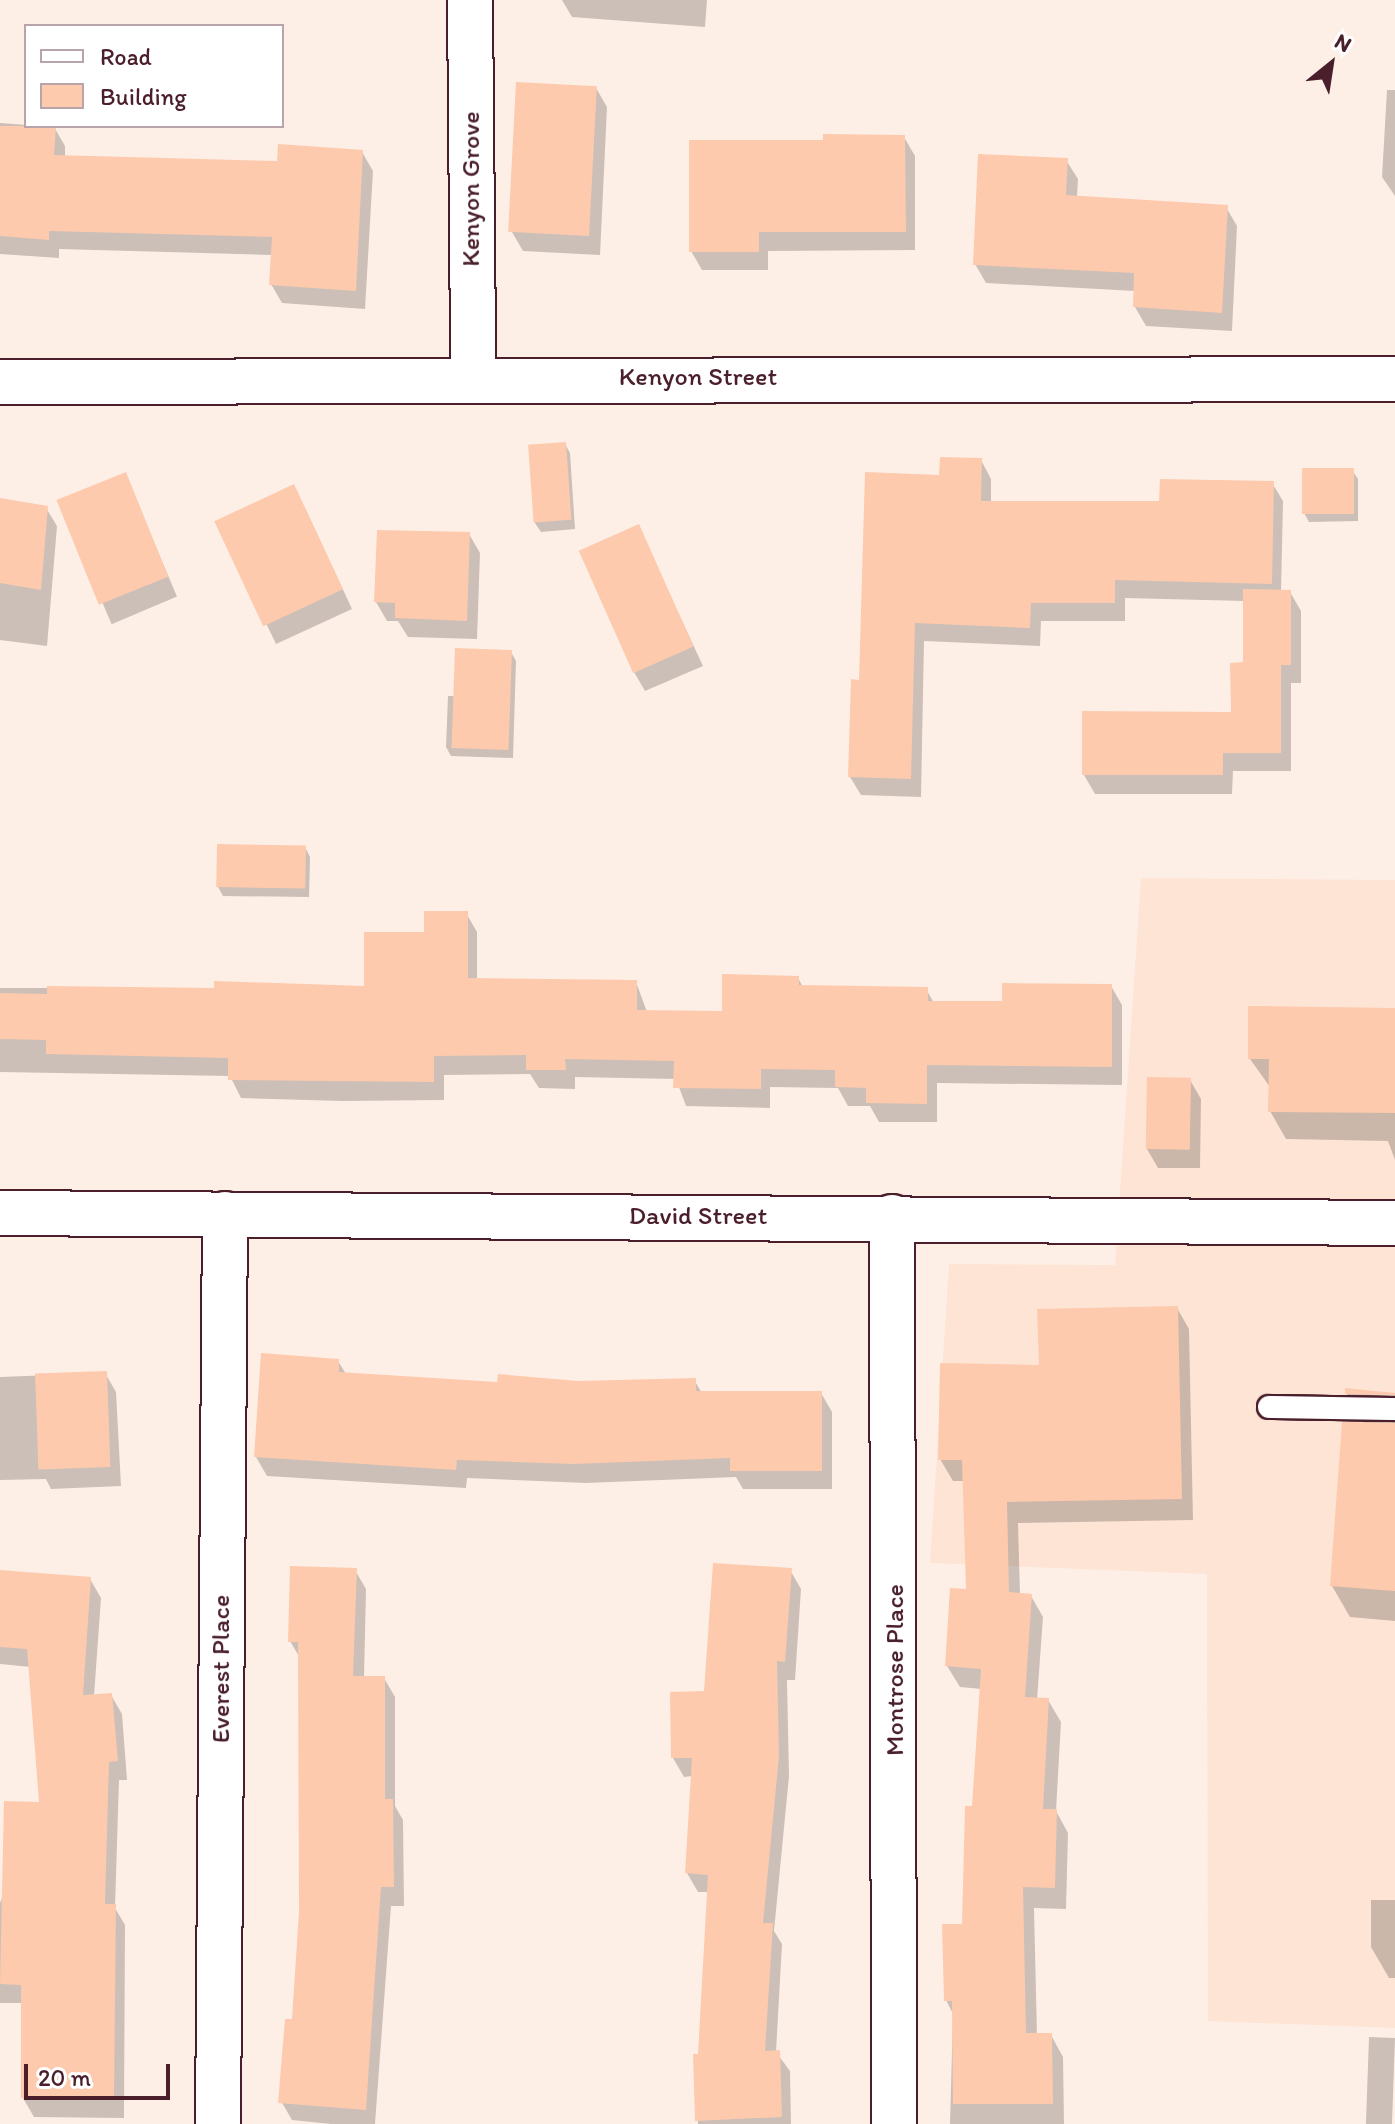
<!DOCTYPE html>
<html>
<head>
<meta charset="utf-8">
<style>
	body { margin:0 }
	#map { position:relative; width:1395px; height:2124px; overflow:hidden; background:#feefe6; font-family:Itim,sans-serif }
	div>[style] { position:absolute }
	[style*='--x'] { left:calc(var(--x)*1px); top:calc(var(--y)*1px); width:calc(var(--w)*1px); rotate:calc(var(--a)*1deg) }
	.built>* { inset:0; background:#fee4d5 }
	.shadow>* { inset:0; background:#0003; transform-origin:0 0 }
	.building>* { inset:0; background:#fdcaad; transform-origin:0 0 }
	.roads { filter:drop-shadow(2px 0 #4a1f2b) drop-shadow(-2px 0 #4a1f2b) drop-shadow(0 2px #4a1f2b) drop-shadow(0 -2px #4a1f2b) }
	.lane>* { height:22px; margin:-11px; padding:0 11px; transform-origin:11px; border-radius:11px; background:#fff }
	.street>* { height:44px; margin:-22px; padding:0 22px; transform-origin:22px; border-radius:22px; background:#fff }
	.secondary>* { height:44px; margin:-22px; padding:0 22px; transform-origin:22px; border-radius:22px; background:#fff }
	span { translate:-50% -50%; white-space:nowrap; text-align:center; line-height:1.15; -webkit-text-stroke:8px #fff; paint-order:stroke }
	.street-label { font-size:26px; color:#4a1f2b }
	.legend { position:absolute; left:24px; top:24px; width:260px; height:104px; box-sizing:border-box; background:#fff; border:2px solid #b7a5aa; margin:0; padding:10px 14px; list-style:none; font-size:24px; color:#4a1f2b }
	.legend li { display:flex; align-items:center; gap:16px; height:40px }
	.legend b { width:40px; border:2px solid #b7a5aa }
	.north { position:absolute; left:1291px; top:24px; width:80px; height:80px; -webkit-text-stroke:6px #fff; paint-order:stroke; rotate:30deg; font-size:22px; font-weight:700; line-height:32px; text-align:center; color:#4a1f2b }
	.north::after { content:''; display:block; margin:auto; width:28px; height:36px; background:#4a1f2b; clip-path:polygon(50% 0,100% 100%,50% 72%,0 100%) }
	.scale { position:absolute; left:24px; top:2064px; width:146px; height:36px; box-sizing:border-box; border:4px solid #4a1f2b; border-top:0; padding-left:10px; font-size:24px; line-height:28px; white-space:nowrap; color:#4a1f2b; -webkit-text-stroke:6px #fff; paint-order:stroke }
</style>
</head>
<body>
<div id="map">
	<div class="built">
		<i style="clip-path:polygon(1141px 878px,1395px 880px,1395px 2028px,1208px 2021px,1207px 1574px,930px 1563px,949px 1264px,1115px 1265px)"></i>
	</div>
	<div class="shadow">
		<i style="clip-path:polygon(562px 0,707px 0,705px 27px,572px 17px)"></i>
		<i style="clip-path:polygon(596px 88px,607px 107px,600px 255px,523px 251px,512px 232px)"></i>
		<i style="clip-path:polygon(1387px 90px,1395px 90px,1395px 196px,1382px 177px)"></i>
		<i style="clip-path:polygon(0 123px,54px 127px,65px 146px,65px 157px,279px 163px,362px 152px,373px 171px,365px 309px,282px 303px,271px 284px,273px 255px,59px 249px,59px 258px,0 254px)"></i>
		<i style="clip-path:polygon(904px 137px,915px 156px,915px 250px,768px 251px,768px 270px,702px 270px,691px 251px,825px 142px)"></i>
		<i style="clip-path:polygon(1066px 160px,1078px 179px,1077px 197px,1226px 207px,1237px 226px,1232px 331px,1146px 326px,1135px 307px,1135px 291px,986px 283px,975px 264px)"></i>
		<i style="clip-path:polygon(565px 444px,570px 453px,575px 529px,541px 532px,535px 523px,530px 446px)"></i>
		<i style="clip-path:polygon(981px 460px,991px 479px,991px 503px,1161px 503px,1272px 483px,1283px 501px,1281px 592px,1290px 592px,1301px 611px,1301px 683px,1291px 683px,1291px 771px,1233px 771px,1232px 794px,1095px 794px,1084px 775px,1233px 714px,1245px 664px,1245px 601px,1125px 598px,1125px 621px,1041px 621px,1040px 646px,924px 641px,921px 797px,861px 795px,850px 777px,861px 682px,941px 477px)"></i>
		<i style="clip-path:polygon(1352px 470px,1358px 479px,1358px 521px,1309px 522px,1304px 513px)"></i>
		<i style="left:125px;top:474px;width:133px;height:71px;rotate:67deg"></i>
		<i style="clip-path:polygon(0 500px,46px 508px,57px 526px,47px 646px,0 640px)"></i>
		<i style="clip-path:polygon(304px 506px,352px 609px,276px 644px,217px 521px)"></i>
		<i style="clip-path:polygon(638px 526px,703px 666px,645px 691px,634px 672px)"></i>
		<i style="clip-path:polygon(469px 534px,480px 553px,477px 639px,408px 637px,398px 621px,387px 621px,376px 602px)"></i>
		<i style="clip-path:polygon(511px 652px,516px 661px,513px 758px,451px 756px,446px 747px,448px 696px,455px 696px)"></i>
		<i style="clip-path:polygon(305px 847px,310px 857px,309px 897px,223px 896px,218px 887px)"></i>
		<i style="clip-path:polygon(466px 913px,477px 932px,477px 980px,636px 982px,647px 1012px,724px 1013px,798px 978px,803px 987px,926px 989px,934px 1003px,1004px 1003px,1111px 986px,1122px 1005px,1122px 1085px,937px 1083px,937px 1122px,879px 1122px,870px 1106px,848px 1106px,838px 1088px,770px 1087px,770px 1108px,686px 1106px,676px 1079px,575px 1077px,575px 1089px,539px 1088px,530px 1074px,444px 1075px,444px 1100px,342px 1101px,241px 1098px,230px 1076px,0 1072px,0 988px,366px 988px,425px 934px)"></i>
		<i style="clip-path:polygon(1395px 1010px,1395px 1160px,1388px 1141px,1286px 1139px,1270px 1111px,1270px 1087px,1250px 1059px)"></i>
		<i style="clip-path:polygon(1190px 1080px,1201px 1099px,1200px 1168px,1158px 1168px,1147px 1149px)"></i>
		<i style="clip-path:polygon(1177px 1308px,1189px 1329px,1193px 1520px,1018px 1523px,1020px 1595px,1031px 1596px,1043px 1617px,1037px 1700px,1048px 1700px,1061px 1722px,1056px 1811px,1068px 1833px,1066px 1909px,1034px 1908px,1037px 2035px,1051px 2035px,1063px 2057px,1064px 2124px,950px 2124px,953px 2014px,946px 2000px,964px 1926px,982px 1689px,960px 1687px,947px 1666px,968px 1591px,965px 1481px,953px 1481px,940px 1459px,1041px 1367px)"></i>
		<i style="clip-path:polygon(338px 1361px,346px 1374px,499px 1384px,694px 1380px,702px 1393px,821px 1393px,832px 1412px,832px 1489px,743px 1489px,736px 1477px,586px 1483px,467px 1478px,466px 1488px,267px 1476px,256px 1457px)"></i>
		<i style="clip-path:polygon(105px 1373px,116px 1392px,121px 1486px,51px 1489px,46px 1479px,0 1480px,0 1377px)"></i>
		<i style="clip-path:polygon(1347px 1394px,1395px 1395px,1395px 1621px,1350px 1617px,1332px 1586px,1364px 1424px)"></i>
		<i style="clip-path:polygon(355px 1570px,366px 1589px,364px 1678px,384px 1678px,395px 1697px,395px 1806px,403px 1820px,404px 1906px,391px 1906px,375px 2124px,331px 2124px,292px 2120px,281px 2101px,294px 2022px,301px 1912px,300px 1658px,290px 1641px)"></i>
		<i style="clip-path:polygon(790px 1570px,801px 1589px,795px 1680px,787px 1680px,789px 1776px,774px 1931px,782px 1944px,776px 2052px,790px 2071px,791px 2124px,698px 2124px,695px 2056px,700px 2055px,709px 1892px,698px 1892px,687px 1873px,693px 1776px,684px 1777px,673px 1758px,706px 1693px)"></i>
		<i style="clip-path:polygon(0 1573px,90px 1579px,101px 1598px,94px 1696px,111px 1695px,122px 1714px,127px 1780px,119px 1780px,115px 1908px,125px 1925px,124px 2118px,34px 2117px,23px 2098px,23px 2003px,0 2003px,0 1903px,41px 1804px,31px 1667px,0 1664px)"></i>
		<i style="clip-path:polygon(1371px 1900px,1395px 1900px,1395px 1978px,1389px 1978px,1371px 1947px)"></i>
		<i style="left:1369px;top:2037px;width:26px;height:87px;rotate:2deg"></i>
	</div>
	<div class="building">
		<i style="left:516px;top:82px;width:81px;height:150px;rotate:3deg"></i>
		<i style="clip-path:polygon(0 126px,56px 126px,54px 155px,277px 161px,278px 144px,363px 150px,356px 291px,269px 285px,272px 237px,49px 231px,49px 240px,0 236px)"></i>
		<i style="clip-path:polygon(823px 134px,905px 135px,906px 232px,759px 232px,759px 252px,689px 252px,689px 140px,823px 140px)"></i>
		<i style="clip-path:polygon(978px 154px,1068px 158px,1066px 195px,1228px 205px,1222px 313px,1133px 307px,1134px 273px,973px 265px)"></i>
		<i style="left:566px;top:442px;width:78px;height:38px;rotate:86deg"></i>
		<i style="clip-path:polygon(940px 457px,982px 458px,981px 501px,1159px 501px,1160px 479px,1274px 481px,1272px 584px,1115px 580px,1115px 603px,1031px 603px,1030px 628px,915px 623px,911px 779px,848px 777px,851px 679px,859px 680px,865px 472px,939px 475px)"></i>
		<i style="left:1302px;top:468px;width:52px;height:46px"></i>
		<i style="left:126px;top:472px;width:113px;height:75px;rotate:68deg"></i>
		<i style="left:294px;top:484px;width:116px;height:88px;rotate:65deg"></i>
		<i style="clip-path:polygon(0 498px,48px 506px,41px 590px,0 583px)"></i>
		<i style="left:639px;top:524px;width:134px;height:66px;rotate:66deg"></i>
		<i style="clip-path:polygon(377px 530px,470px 532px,467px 621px,395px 618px,395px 603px,374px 602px)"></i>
		<i style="clip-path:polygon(1243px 589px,1291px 590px,1291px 665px,1281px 665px,1281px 753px,1223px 753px,1223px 775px,1082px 775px,1082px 711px,1231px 712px,1230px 663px,1243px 662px)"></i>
		<i style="left:455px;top:648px;width:57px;height:100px;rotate:2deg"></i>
		<i style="left:217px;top:844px;width:89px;height:43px;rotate:1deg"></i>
		<i style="clip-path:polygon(424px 911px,468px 911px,468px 978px,637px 980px,637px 1010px,722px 1011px,722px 974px,799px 976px,799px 985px,928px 987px,928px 1001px,1002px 1001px,1002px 983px,1112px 984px,1112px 1067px,927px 1065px,927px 1104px,866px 1103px,866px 1088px,835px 1087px,835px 1070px,761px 1069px,761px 1089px,673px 1088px,674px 1061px,565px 1059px,566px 1070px,526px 1070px,526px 1055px,434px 1056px,434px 1082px,228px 1080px,228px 1058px,46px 1054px,46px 1040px,0 1039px,0 993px,47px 994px,47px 986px,214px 988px,214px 981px,364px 986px,364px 932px,424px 932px)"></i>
		<i style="clip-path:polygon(1248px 1006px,1395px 1008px,1395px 1113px,1268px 1112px,1269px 1059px,1248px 1059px)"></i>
		<i style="left:1147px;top:1077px;width:44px;height:72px;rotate:1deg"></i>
		<i style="clip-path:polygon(1178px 1306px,1182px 1499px,1007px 1502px,1009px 1592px,1032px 1594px,1025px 1697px,1049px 1698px,1043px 1809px,1057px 1809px,1055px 1888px,1023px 1887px,1026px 2033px,1052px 2033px,1053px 2104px,953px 2104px,952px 2001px,944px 2001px,942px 1924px,962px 1924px,965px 1806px,972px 1806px,981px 1669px,945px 1666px,950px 1588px,966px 1589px,962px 1460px,938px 1460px,940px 1363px,1039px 1365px,1037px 1309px)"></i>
		<i style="clip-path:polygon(261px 1353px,339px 1359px,339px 1372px,497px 1382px,498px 1374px,578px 1381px,696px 1378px,696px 1391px,822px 1391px,822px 1471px,730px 1471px,730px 1458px,574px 1464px,457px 1460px,456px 1470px,254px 1457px)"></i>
		<i style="left:107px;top:1371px;width:96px;height:72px;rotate:88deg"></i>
		<i style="clip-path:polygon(1345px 1388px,1395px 1393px,1395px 1395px,1345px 1394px)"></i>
		<i style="clip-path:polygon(1342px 1422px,1395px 1423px,1395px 1591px,1330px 1586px)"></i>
		<i style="clip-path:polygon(713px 1563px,792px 1568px,785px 1662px,777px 1661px,779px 1756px,763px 1923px,773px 1923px,765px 2051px,780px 2050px,782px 2117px,695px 2121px,693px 2054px,698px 2054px,708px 1875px,685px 1873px,692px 1758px,671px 1758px,670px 1692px,704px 1691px)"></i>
		<i style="clip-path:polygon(290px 1566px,357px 1568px,353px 1676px,385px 1676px,385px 1799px,393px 1799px,394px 1887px,381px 1887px,366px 2110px,278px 2103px,285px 2019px,292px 2019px,299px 1912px,298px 1642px,288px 1642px)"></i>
		<i style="clip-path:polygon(0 1570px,91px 1577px,83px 1695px,112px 1693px,118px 1761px,109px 1762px,105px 1904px,116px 1904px,114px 2100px,21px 2098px,21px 1985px,0 1984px,4px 1801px,39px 1802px,27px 1649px,0 1647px)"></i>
	</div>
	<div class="roads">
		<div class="lane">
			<i style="--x:1269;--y:1407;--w:126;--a:0.9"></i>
		</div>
		<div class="street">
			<i style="--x:470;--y:0;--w:379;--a:89.5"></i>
			<i style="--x:0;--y:382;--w:1395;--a:-0.12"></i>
			<i style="--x:892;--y:1217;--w:907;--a:89.87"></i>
			<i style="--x:218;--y:2124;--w:910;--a:-89.56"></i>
		</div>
		<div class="secondary">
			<i style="--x:0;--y:1213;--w:1395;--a:0.41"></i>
		</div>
	</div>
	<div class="street-label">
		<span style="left:471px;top:189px;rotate:-90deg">Kenyon Grove</span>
		<span style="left:698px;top:377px">Kenyon Street</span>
		<span style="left:698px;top:1216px">David Street</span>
		<span style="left:221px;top:1669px;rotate:-90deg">Everest Place</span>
		<span style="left:895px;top:1670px;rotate:-90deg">Montrose Place</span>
	</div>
	<ul class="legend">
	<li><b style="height:10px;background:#fff"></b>Road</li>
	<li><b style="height:22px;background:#fdcaad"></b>Building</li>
	</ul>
	<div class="north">N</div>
	<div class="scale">20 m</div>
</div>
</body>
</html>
